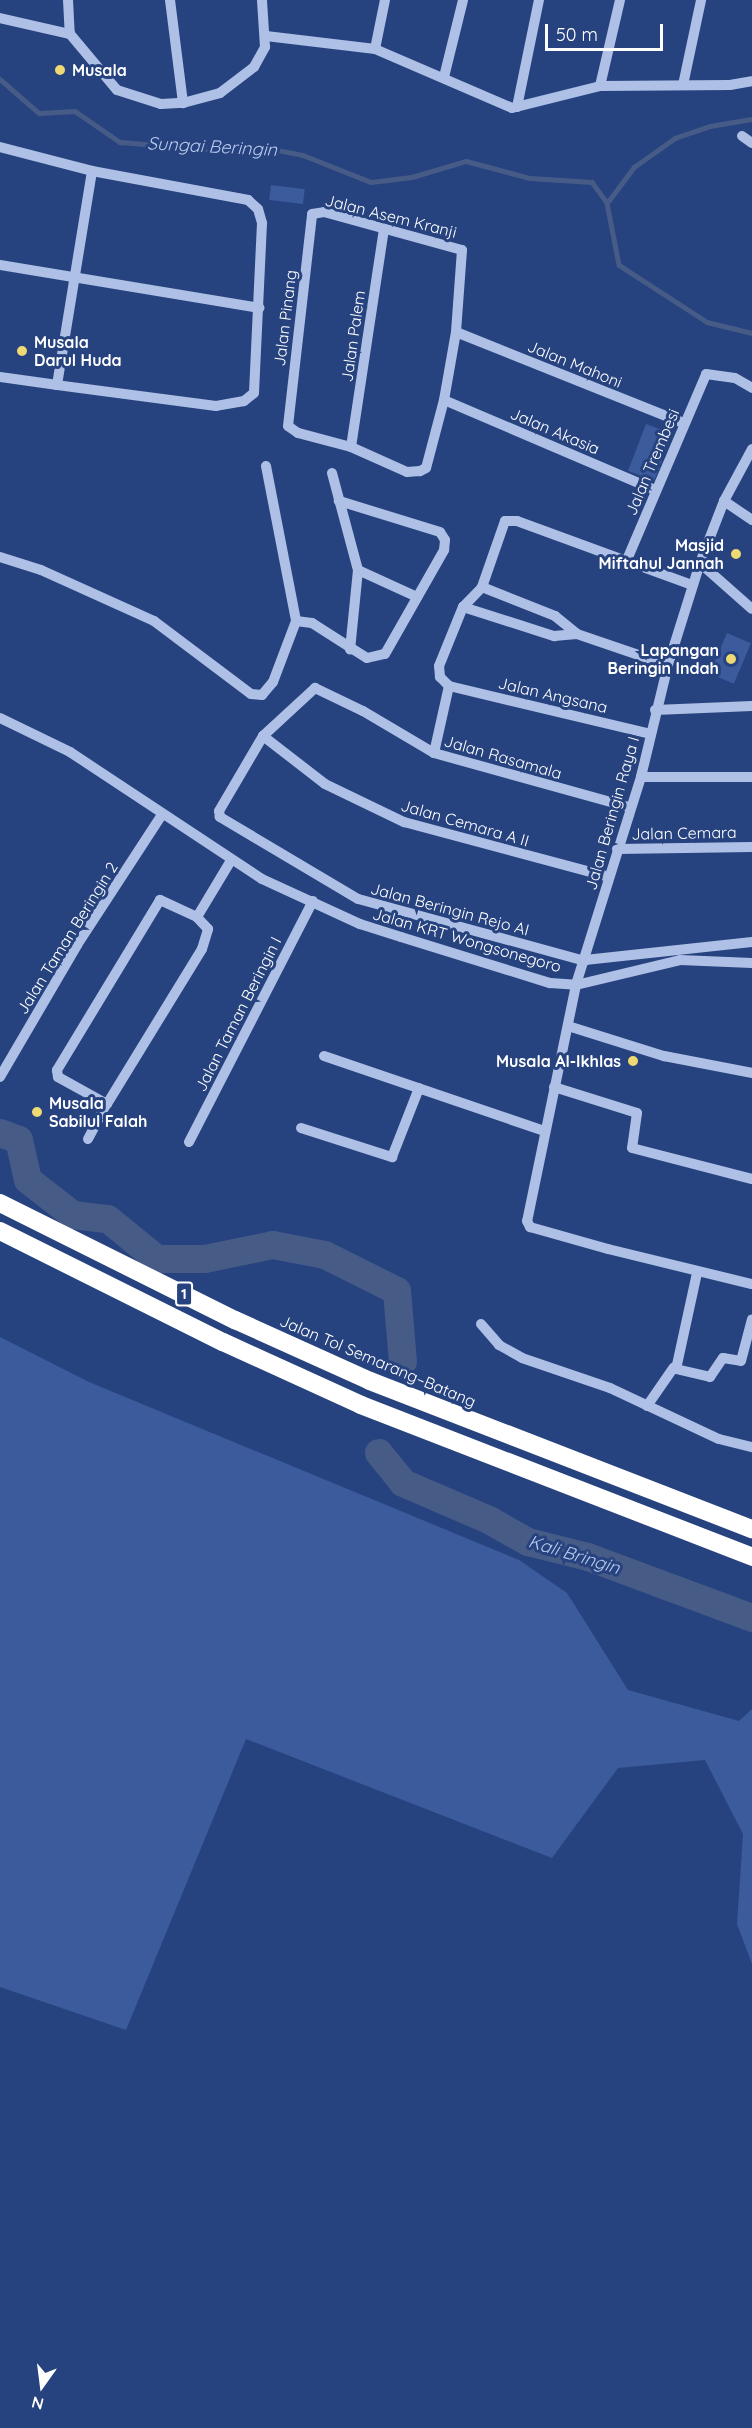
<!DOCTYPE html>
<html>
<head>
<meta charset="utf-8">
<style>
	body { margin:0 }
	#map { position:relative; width:752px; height:2428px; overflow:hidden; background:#27437f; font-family:Quicksand,sans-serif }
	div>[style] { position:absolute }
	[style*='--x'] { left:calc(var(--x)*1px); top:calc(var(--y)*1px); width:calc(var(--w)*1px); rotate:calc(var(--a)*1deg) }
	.green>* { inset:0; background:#3b5b9c; transform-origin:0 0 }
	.stream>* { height:4.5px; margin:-2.25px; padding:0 2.25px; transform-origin:2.25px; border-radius:2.25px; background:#475b87 }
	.river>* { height:28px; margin:-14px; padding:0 14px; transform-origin:14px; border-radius:14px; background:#475b87 }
	.minor>* { height:10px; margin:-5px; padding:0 5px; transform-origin:5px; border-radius:5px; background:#aec0e5 }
	.highway>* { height:18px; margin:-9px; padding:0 9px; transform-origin:9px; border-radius:9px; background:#fff }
	.dots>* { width:16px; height:16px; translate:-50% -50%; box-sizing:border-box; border:3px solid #27437f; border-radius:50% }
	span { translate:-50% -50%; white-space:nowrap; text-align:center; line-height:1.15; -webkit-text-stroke:6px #27437f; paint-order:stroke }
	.shield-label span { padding:2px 4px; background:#27437f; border:2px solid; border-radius:4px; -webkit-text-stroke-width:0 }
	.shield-label { font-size:15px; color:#fff; font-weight:700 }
	.poi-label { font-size:16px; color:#fff; font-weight:700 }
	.left { translate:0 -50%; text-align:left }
	.right { translate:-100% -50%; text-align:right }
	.street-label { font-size:16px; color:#fff }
	.water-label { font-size:18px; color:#b9caed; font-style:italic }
	.north { position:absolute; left:12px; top:2356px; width:60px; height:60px; -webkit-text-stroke:4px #27437f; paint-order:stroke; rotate:194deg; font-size:16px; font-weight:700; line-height:24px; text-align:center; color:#fff }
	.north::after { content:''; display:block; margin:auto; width:21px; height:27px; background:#fff; clip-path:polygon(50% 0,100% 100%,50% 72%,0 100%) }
	.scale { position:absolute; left:545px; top:24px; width:118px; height:27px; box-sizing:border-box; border:3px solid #fff; border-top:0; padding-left:8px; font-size:18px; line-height:21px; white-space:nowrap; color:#fff; -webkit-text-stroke:4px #27437f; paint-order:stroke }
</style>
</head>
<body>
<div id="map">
	<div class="green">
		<i style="left:271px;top:185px;width:34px;height:15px;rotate:7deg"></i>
		<i style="left:646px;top:424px;width:28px;height:50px;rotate:21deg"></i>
		<i style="left:727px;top:633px;width:26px;height:44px;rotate:23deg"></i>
		<i style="clip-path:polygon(0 1337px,89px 1382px,519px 1560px,567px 1593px,628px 1690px,739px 1721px,752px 1709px,752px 1964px,737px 1924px,743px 1834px,705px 1760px,618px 1768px,552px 1858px,246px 1739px,126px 2030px,0 1987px)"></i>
	</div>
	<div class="stream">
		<i style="--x:0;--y:79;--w:52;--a:41.1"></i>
		<i style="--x:39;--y:113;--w:36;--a:-3"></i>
		<i style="--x:75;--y:111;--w:55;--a:34.6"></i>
		<i style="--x:120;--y:142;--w:84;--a:4.8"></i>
		<i style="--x:204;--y:149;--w:53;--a:-3.2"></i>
		<i style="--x:257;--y:146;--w:47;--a:11.1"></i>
		<i style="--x:303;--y:155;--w:73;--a:21.7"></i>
		<i style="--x:371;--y:182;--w:41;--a:-7"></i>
		<i style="--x:412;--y:177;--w:56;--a:-16.5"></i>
		<i style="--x:466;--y:161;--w:66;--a:14.9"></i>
		<i style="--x:530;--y:178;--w:62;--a:3.7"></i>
		<i style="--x:592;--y:182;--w:26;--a:54"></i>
		<i style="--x:607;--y:203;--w:63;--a:79"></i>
		<i style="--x:619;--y:265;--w:105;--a:32.9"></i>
		<i style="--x:707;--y:322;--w:46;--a:13.7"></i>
		<i style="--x:607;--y:203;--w:45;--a:-53.1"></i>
		<i style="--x:634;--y:167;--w:50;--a:-35.3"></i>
		<i style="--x:675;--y:138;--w:37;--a:-19"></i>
		<i style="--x:710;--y:126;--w:43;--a:-9.5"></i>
	</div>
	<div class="river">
		<i style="--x:0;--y:1133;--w:20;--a:20"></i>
		<i style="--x:19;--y:1140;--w:41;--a:77.3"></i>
		<i style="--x:28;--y:1180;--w:57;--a:37.9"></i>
		<i style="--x:73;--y:1215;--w:35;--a:7"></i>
		<i style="--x:108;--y:1219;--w:63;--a:39.2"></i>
		<i style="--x:157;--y:1259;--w:48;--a:0"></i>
		<i style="--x:205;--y:1259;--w:69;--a:-11.6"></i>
		<i style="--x:273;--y:1245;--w:53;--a:10.9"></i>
		<i style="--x:325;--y:1255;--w:80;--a:26.6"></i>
		<i style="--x:397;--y:1291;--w:71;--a:85.2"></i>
		<i style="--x:379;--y:1453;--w:38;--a:51"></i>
		<i style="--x:403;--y:1483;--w:94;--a:23.3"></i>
		<i style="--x:489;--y:1520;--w:45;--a:29.4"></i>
		<i style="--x:528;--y:1542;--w:62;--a:14"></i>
		<i style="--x:588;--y:1557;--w:175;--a:20.4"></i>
	</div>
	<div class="minor">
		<i style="--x:68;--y:0;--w:34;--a:87"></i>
		<i style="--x:170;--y:0;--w:104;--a:82.8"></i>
		<i style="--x:0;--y:18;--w:72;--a:12.9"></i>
		<i style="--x:70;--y:34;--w:73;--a:50"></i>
		<i style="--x:117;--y:90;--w:46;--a:17.7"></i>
		<i style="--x:161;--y:104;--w:22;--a:-3"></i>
		<i style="--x:183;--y:103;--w:38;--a:-15"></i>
		<i style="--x:220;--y:93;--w:43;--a:-37.4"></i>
		<i style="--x:254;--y:67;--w:23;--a:-61"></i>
		<i style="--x:265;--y:47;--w:47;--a:-93.7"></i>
		<i style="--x:266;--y:36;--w:110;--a:6.8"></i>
		<i style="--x:375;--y:49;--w:149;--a:23.3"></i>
		<i style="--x:512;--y:108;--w:91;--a:-14"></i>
		<i style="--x:600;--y:86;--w:130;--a:-0.4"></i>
		<i style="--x:730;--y:85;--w:22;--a:-10"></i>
		<i style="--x:375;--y:49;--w:50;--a:-78.5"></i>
		<i style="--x:444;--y:77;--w:79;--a:-76.1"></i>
		<i style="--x:683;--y:85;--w:87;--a:-78"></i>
		<i style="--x:600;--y:86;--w:88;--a:-76.9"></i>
		<i style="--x:517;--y:107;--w:109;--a:-78.4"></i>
		<i style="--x:742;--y:136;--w:12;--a:35"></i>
		<i style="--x:0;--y:147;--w:95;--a:14.6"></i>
		<i style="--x:92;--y:171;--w:159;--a:10.5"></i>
		<i style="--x:248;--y:200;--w:13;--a:42"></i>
		<i style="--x:258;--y:209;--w:15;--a:74"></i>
		<i style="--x:262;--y:223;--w:170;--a:92.7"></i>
		<i style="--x:254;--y:393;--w:13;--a:141"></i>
		<i style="--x:244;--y:401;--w:28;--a:170"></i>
		<i style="--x:216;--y:406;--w:160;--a:-172.5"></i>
		<i style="--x:324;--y:212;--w:143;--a:15.4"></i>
		<i style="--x:462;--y:250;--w:82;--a:94.2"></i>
		<i style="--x:456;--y:332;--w:69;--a:100"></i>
		<i style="--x:444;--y:400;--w:70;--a:104.8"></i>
		<i style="--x:426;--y:468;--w:7;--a:153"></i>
		<i style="--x:420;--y:471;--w:13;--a:176"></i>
		<i style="--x:407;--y:472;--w:61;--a:-155.9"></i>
		<i style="--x:351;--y:447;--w:55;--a:-165.2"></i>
		<i style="--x:298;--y:433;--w:12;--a:-145"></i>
		<i style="--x:288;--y:426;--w:213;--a:-83.5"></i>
		<i style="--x:312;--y:214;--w:12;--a:-9"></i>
		<i style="--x:0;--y:265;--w:263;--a:9.4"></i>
		<i style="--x:456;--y:332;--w:245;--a:21.8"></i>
		<i style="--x:0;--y:377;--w:58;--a:8"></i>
		<i style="--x:57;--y:385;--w:217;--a:-80.7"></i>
		<i style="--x:444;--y:400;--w:229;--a:23.1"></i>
		<i style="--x:351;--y:447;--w:220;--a:-81.4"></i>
		<i style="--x:752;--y:449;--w:59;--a:118.3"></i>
		<i style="--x:724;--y:501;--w:66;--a:111.2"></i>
		<i style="--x:700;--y:563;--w:107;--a:107.4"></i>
		<i style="--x:668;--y:665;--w:115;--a:103.6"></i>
		<i style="--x:641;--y:777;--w:218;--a:107.4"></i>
		<i style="--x:576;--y:985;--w:241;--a:101.7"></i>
		<i style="--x:527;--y:1221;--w:7;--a:63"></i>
		<i style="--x:530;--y:1227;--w:81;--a:15.8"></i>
		<i style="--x:608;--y:1249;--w:148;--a:13.7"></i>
		<i style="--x:266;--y:466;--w:158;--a:79"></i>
		<i style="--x:332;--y:473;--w:100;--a:75"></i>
		<i style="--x:358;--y:570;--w:80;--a:95.7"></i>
		<i style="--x:724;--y:501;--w:34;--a:34"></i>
		<i style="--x:0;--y:557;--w:43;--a:17.6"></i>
		<i style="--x:41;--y:570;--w:124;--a:24.3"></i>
		<i style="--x:154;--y:621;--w:121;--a:37"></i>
		<i style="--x:251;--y:694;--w:11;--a:5"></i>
		<i style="--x:262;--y:695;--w:17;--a:-50"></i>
		<i style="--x:273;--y:682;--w:65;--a:-69.3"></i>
		<i style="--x:296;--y:621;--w:16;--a:7"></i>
		<i style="--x:312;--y:623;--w:65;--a:32.5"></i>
		<i style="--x:367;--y:658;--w:18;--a:-13"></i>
		<i style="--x:385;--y:654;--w:120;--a:-60.4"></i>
		<i style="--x:444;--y:550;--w:10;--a:-84"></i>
		<i style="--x:445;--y:540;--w:9;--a:-122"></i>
		<i style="--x:440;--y:532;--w:106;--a:-162.9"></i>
		<i style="--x:626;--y:562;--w:204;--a:-66.9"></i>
		<i style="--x:706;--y:374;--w:29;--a:8"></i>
		<i style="--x:735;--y:378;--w:20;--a:30"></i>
		<i style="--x:700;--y:563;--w:69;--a:41.5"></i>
		<i style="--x:358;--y:570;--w:65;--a:24.6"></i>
		<i style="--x:482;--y:587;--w:79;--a:21.7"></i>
		<i style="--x:555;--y:616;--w:28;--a:39"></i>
		<i style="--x:577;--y:634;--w:96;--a:18.8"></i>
		<i style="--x:463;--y:607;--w:96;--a:17.7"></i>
		<i style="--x:554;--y:636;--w:23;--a:-5"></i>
		<i style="--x:449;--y:686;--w:13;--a:-135"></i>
		<i style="--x:440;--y:677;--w:11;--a:-95"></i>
		<i style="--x:439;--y:666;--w:64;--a:-67.9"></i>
		<i style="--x:463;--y:607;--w:28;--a:-46"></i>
		<i style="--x:482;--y:587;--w:70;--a:-70.8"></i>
		<i style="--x:505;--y:521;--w:12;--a:0"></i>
		<i style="--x:517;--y:521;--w:186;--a:20.1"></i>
		<i style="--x:449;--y:686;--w:207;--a:13.4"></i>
		<i style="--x:655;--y:710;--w:97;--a:-2.4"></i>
		<i style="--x:0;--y:718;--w:78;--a:25.9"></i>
		<i style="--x:70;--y:752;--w:230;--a:33.5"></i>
		<i style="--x:262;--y:879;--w:108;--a:24.7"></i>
		<i style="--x:360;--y:924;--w:43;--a:17.6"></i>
		<i style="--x:401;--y:937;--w:156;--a:17.2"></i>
		<i style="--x:550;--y:983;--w:26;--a:4"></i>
		<i style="--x:576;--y:985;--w:107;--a:-13.5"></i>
		<i style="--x:680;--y:960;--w:72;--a:2.4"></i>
		<i style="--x:263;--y:736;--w:78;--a:37.7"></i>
		<i style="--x:325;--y:784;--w:88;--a:25.7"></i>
		<i style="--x:404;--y:822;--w:212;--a:15"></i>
		<i style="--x:434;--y:753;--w:69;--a:-77.4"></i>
		<i style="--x:641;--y:777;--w:111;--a:0"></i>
		<i style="--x:617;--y:849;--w:135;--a:-0.8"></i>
		<i style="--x:197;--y:917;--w:41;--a:-155.3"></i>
		<i style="--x:160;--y:900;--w:199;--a:121.2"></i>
		<i style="--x:57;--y:1070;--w:7;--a:82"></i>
		<i style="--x:58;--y:1077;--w:56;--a:28.9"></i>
		<i style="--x:107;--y:1104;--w:182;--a:-58.5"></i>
		<i style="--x:202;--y:949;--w:21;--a:-73"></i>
		<i style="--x:208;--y:929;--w:16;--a:-133"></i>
		<i style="--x:197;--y:917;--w:64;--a:-59"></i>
		<i style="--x:585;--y:960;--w:168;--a:-6.2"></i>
		<i style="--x:585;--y:961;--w:235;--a:-164.7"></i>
		<i style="--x:358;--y:899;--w:161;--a:-149.3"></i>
		<i style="--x:220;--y:817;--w:6;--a:-99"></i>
		<i style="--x:219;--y:811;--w:87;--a:-59.6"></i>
		<i style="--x:263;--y:736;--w:71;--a:-42.7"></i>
		<i style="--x:315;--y:688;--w:53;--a:25.6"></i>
		<i style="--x:363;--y:711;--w:82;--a:30.6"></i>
		<i style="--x:434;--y:753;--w:202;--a:15.5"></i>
		<i style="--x:568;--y:1026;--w:101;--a:17.4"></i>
		<i style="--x:664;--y:1056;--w:90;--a:10.9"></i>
		<i style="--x:324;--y:1056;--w:232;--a:18.8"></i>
		<i style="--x:0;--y:1077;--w:153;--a:-59.7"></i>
		<i style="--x:77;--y:945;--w:154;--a:-56.9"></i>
		<i style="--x:554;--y:1087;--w:87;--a:17.4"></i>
		<i style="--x:637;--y:1113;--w:35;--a:98"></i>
		<i style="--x:632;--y:1148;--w:124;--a:14.5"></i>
		<i style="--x:301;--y:1128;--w:96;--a:17.7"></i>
		<i style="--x:392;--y:1157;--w:74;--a:-68.6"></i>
		<i style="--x:88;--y:1139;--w:40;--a:-62"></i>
		<i style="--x:189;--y:1142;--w:271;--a:-62.8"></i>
		<i style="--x:697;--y:1273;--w:98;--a:102.3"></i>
		<i style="--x:676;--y:1369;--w:35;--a:13"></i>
		<i style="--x:710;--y:1377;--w:23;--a:-56"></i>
		<i style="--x:723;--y:1358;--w:18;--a:9"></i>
		<i style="--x:741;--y:1361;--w:43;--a:-75.3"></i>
		<i style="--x:481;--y:1324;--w:28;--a:49"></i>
		<i style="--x:499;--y:1345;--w:26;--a:29"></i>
		<i style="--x:522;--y:1358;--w:93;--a:18.8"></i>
		<i style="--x:610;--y:1388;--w:120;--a:25.1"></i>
		<i style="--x:719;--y:1439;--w:34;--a:14"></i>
		<i style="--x:647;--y:1406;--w:47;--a:-55.3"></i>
	</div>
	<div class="highway">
		<i style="--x:0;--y:1203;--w:263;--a:26.5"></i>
		<i style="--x:235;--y:1320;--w:148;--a:24.3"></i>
		<i style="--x:370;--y:1381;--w:410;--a:21.2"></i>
		<i style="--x:0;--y:1231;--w:249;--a:26.5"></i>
		<i style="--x:223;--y:1342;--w:152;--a:24.5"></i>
		<i style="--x:361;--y:1405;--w:420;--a:21.2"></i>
	</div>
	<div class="dots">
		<i style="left:60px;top:70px;background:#eed973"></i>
		<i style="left:22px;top:351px;background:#eed973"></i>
		<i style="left:736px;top:554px;background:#eed973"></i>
		<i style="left:731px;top:659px;background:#eed973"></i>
		<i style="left:633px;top:1061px;background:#eed973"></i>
		<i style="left:37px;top:1112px;background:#eed973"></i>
	</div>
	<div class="shield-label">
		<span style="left:184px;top:1294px">1</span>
	</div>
	<div class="poi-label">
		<span class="left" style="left:72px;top:70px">Musala</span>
		<span class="left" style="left:34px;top:351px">Musala<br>Darul Huda</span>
		<span class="right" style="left:724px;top:554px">Masjid<br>Miftahul Jannah</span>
		<span class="right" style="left:719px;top:659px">Lapangan<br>Beringin Indah</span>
		<span class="right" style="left:621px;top:1061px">Musala Al-Ikhlas</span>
		<span class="left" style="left:49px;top:1112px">Musala<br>Sabilul Falah</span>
	</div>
	<div class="street-label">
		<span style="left:391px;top:216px;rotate:14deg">Jalan Asem Kranji</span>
		<span style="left:285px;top:318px;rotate:-83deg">Jalan Pinang</span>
		<span style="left:353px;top:336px;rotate:-82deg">Jalan Palem</span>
		<span style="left:575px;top:364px;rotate:22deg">Jalan Mahoni</span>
		<span style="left:555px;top:431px;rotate:23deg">Jalan Akasia</span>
		<span style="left:652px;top:462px;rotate:-67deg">Jalan Trembesi</span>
		<span style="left:553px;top:695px;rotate:13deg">Jalan Angsana</span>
		<span style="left:503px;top:757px;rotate:16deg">Jalan Rasamala</span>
		<span style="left:612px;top:813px;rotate:-74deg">Jalan Beringin Raya I</span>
		<span style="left:465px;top:823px;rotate:16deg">Jalan Cemara A II</span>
		<span style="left:684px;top:833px;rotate:-1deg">Jalan Cemara</span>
		<span style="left:450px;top:909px;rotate:15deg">Jalan Beringin Rejo AI</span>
		<span style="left:67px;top:938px;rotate:-58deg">Jalan Taman Beringin 2</span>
		<span style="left:467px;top:940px;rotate:16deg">Jalan KRT Wongsonegoro</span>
		<span style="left:238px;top:1014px;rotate:-63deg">Jalan Taman Beringin I</span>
		<span style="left:378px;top:1361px;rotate:23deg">Jalan Tol Semarang–Batang</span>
	</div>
	<div class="water-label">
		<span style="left:212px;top:147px;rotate:3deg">Sungai Beringin</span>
		<span style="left:574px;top:1555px;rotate:17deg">Kali Bringin</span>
	</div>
	<div class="north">N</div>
	<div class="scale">50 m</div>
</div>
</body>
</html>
